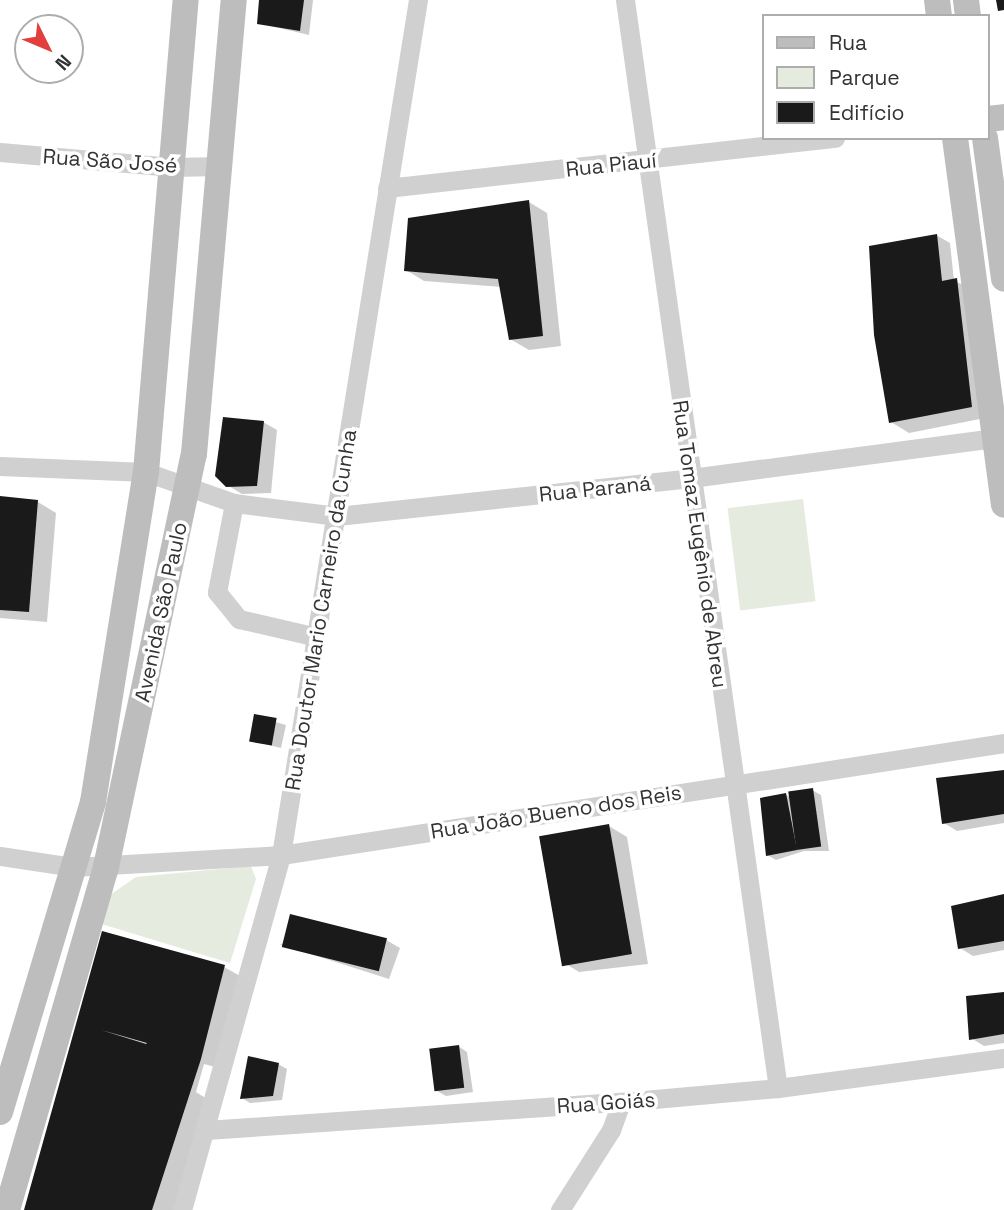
<!DOCTYPE html>
<html>
<head>
<meta charset="utf-8">
<style>
	body { margin:0 }
	#map { position:relative; width:1004px; height:1210px; overflow:hidden; background:#fff; font-family:"Space Grotesk",sans-serif }
	div>[style] { position:absolute }
	[style*='--x'] { left:calc(var(--x)*1px); top:calc(var(--y)*1px); width:calc(var(--w)*1px); rotate:calc(var(--a)*1deg) }
	.green>* { inset:0; background:#e5ebdf; transform-origin:0 0 }
	.shadow>* { inset:0; background:#0003 }
	.building>* { inset:0; background:#1a1a1a; transform-origin:0 0 }
	.street>* { height:19px; margin:-9.5px; padding:0 9.5px; transform-origin:9.5px; border-radius:9.5px; background:#d0d0d0 }
	.secondary>* { height:26px; margin:-13px; padding:0 13px; transform-origin:13px; border-radius:13px; background:#bdbdbd }
	span { translate:-50% -50%; white-space:nowrap; text-align:center; line-height:1.15; -webkit-text-stroke:7px #fff; paint-order:stroke }
	.street-label { font-size:21px; color:#333 }
	.legend { position:absolute; left:762px; top:14px; width:228px; height:126px; box-sizing:border-box; background:#fff; border:2px solid #adadad; margin:0; padding:9px 12px; list-style:none; font-size:21px; color:#333 }
	.legend li { display:flex; align-items:center; gap:14px; height:35px }
	.legend b { width:35px; border:2px solid #adadad }
	.north { position:absolute; left:14px; top:14px; width:70px; height:70px; box-sizing:border-box; background:#fff; border:2px solid #adadad; border-radius:50%; rotate:133deg; font-size:19px; font-weight:700; line-height:28px; text-align:center; color:#333 }
	.north::after { content:''; display:block; margin:auto; width:24px; height:32px; background:#e13e3e; clip-path:polygon(50% 0,100% 100%,50% 72%,0 100%) }
</style>
</head>
<body>
<div id="map">
	<div class="green">
		<i style="left:803px;top:499px;width:103px;height:76px;rotate:83deg"></i>
		<i style="clip-path:polygon(251px 866px,256px 879px,230px 963px,98px 923px,110px 895px,136px 877px)"></i>
	</div>
	<div class="shadow">
		<i style="clip-path:polygon(260px 0,313px 0,309px 35px,258px 23px)"></i>
		<i style="clip-path:polygon(529px 202px,547px 213px,561px 346px,529px 350px,510px 339px,502px 287px,424px 281px,406px 270px)"></i>
		<i style="clip-path:polygon(936px 235px,950px 243px,954px 281px,971px 288px,990px 417px,909px 433px,891px 422px)"></i>
		<i style="clip-path:polygon(263px 422px,277px 430px,271px 493px,242px 494px,227px 485px)"></i>
		<i style="clip-path:polygon(0 498px,38px 502px,56px 513px,47px 622px,0 618px)"></i>
		<i style="clip-path:polygon(255px 716px,286px 725px,281px 748px,252px 741px)"></i>
		<i style="clip-path:polygon(1004px 772px,1004px 823px,957px 831px,944px 823px)"></i>
		<i style="clip-path:polygon(812px 790px,821px 795px,829px 851px,804px 851px,776px 860px,767px 855px,786px 795px,792px 798px)"></i>
		<i style="clip-path:polygon(609px 826px,627px 837px,648px 964px,579px 972px,561px 961px)"></i>
		<i style="clip-path:polygon(1004px 896px,1004px 950px,973px 956px,960px 948px)"></i>
		<i style="clip-path:polygon(103px 933px,224px 967px,242px 977px,219px 1068px,204px 1064px,196px 1092px,210px 1101px,174px 1210px,27px 1210px)"></i>
		<i style="clip-path:polygon(386px 940px,400px 948px,389px 979px,279px 944px)"></i>
		<i style="clip-path:polygon(1004px 994px,1004px 1043px,984px 1046px,971px 1038px)"></i>
		<i style="clip-path:polygon(458px 1046px,467px 1052px,473px 1092px,446px 1096px,437px 1091px)"></i>
		<i style="clip-path:polygon(278px 1064px,287px 1069px,282px 1100px,250px 1103px,242px 1098px)"></i>
	</div>
	<div class="building">
		<i style="clip-path:polygon(259px 0,304px 0,300px 31px,257px 24px)"></i>
		<i style="clip-path:polygon(996px 0,1004px 0,1004px 10px,998px 11px)"></i>
		<i style="clip-path:polygon(529px 200px,543px 336px,509px 340px,498px 279px,404px 271px,408px 218px)"></i>
		<i style="clip-path:polygon(937px 234px,942px 281px,957px 278px,972px 407px,889px 423px,874px 335px,869px 246px)"></i>
		<i style="clip-path:polygon(223px 417px,264px 421px,257px 486px,226px 487px,215px 476px)"></i>
		<i style="clip-path:polygon(0 496px,38px 500px,29px 612px,0 610px)"></i>
		<i style="left:254px;top:714px;width:23px;height:28px;rotate:10deg"></i>
		<i style="clip-path:polygon(1004px 770px,1004px 814px,942px 824px,936px 778px)"></i>
		<i style="left:813px;top:788px;width:59px;height:25px;rotate:82deg"></i>
		<i style="clip-path:polygon(786px 793px,797px 850px,766px 856px,760px 798px)"></i>
		<i style="left:609px;top:824px;width:132px;height:71px;rotate:80deg"></i>
		<i style="clip-path:polygon(1004px 894px,1004px 941px,958px 949px,951px 906px)"></i>
		<i style="left:290px;top:914px;width:100px;height:34px;rotate:14deg"></i>
		<i style="clip-path:polygon(evenodd,102px 931px,225px 965px,201px 1059px,152px 1210px,24px 1210px,102px 931px,101px 1030px,119px 1035px,147px 1043px,146px 1044px,101px 1030px)"></i>
		<i style="clip-path:polygon(1004px 992px,1004px 1034px,969px 1040px,966px 996px)"></i>
		<i style="left:459px;top:1045px;width:43px;height:30px;rotate:83deg"></i>
		<i style="clip-path:polygon(248px 1056px,279px 1063px,273px 1096px,240px 1099px)"></i>
	</div>
	<div class="street">
		<i style="--x:625;--y:0;--w:1099;--a:82"></i>
		<i style="--x:0;--y:152;--w:173;--a:5"></i>
		<i style="--x:172;--y:167;--w:48;--a:-1.2"></i>
		<i style="--x:387;--y:188;--w:451;--a:-6.4"></i>
		<i style="--x:0;--y:466;--w:146;--a:2.4"></i>
		<i style="--x:146;--y:472;--w:93;--a:19.4"></i>
		<i style="--x:234;--y:503;--w:104;--a:7.2"></i>
		<i style="--x:337;--y:516;--w:356;--a:-6.1"></i>
		<i style="--x:691;--y:478;--w:316;--a:-7.5"></i>
		<i style="--x:234;--y:503;--w:91;--a:100.8"></i>
		<i style="--x:217;--y:592;--w:35;--a:51"></i>
		<i style="--x:239;--y:619;--w:80;--a:13"></i>
		<i style="--x:0;--y:856;--w:75;--a:8.5"></i>
		<i style="--x:74;--y:867;--w:207;--a:-3.3"></i>
		<i style="--x:281;--y:855;--w:732;--a:-8.81"></i>
		<i style="--x:206;--y:1130;--w:416;--a:-3.9"></i>
		<i style="--x:621;--y:1102;--w:158;--a:-5.1"></i>
		<i style="--x:778;--y:1088;--w:228;--a:-7.6"></i>
		<i style="--x:182;--y:1210;--w:369;--a:-74.4"></i>
		<i style="--x:281;--y:855;--w:866;--a:-80.9"></i>
		<i style="--x:560;--y:1210;--w:95;--a:-57.5"></i>
		<i style="--x:611;--y:1130;--w:30;--a:-70"></i>
	</div>
	<div class="secondary">
		<i style="--x:937;--y:0;--w:16;--a:83"></i>
		<i style="--x:966;--y:0;--w:16;--a:83"></i>
		<i style="--x:988;--y:119;--w:16;--a:-7"></i>
		<i style="--x:955;--y:138;--w:370;--a:82.4"></i>
		<i style="--x:985;--y:138;--w:142;--a:82.3"></i>
		<i style="--x:0;--y:1112;--w:324;--a:-73.3"></i>
		<i style="--x:93;--y:802;--w:334;--a:-80.9"></i>
		<i style="--x:146;--y:472;--w:474;--a:-85.2"></i>
		<i style="--x:7;--y:1210;--w:357;--a:-73.9"></i>
		<i style="--x:106;--y:867;--w:422;--a:-78"></i>
		<i style="--x:194;--y:454;--w:456;--a:-85"></i>
	</div>
	<div class="street-label">
		<span style="left:110px;top:161px;rotate:4deg">Rua São José</span>
		<span style="left:611px;top:165px;rotate:-6deg">Rua Piauí</span>
		<span style="left:595px;top:489px;rotate:-6deg">Rua Paraná</span>
		<span style="left:700px;top:544px;rotate:82deg">Rua Tomaz Eugênio de Abreu</span>
		<span style="left:321px;top:610px;rotate:-81deg">Rua Doutor Mario Carneiro da Cunha</span>
		<span style="left:161px;top:612px;rotate:-78deg">Avenida São Paulo</span>
		<span style="left:556px;top:812px;rotate:-9deg">Rua João Bueno dos Reis</span>
		<span style="left:606px;top:1103px;rotate:-4deg">Rua Goiás</span>
	</div>
	<ul class="legend">
	<li><b style="height:9px;background:#bdbdbd"></b>Rua</li>
	<li><b style="height:19px;background:#e5ebdf"></b>Parque</li>
	<li><b style="height:19px;background:#1a1a1a"></b>Edifício</li>
	</ul>
	<div class="north">N</div>
</div>
</body>
</html>
